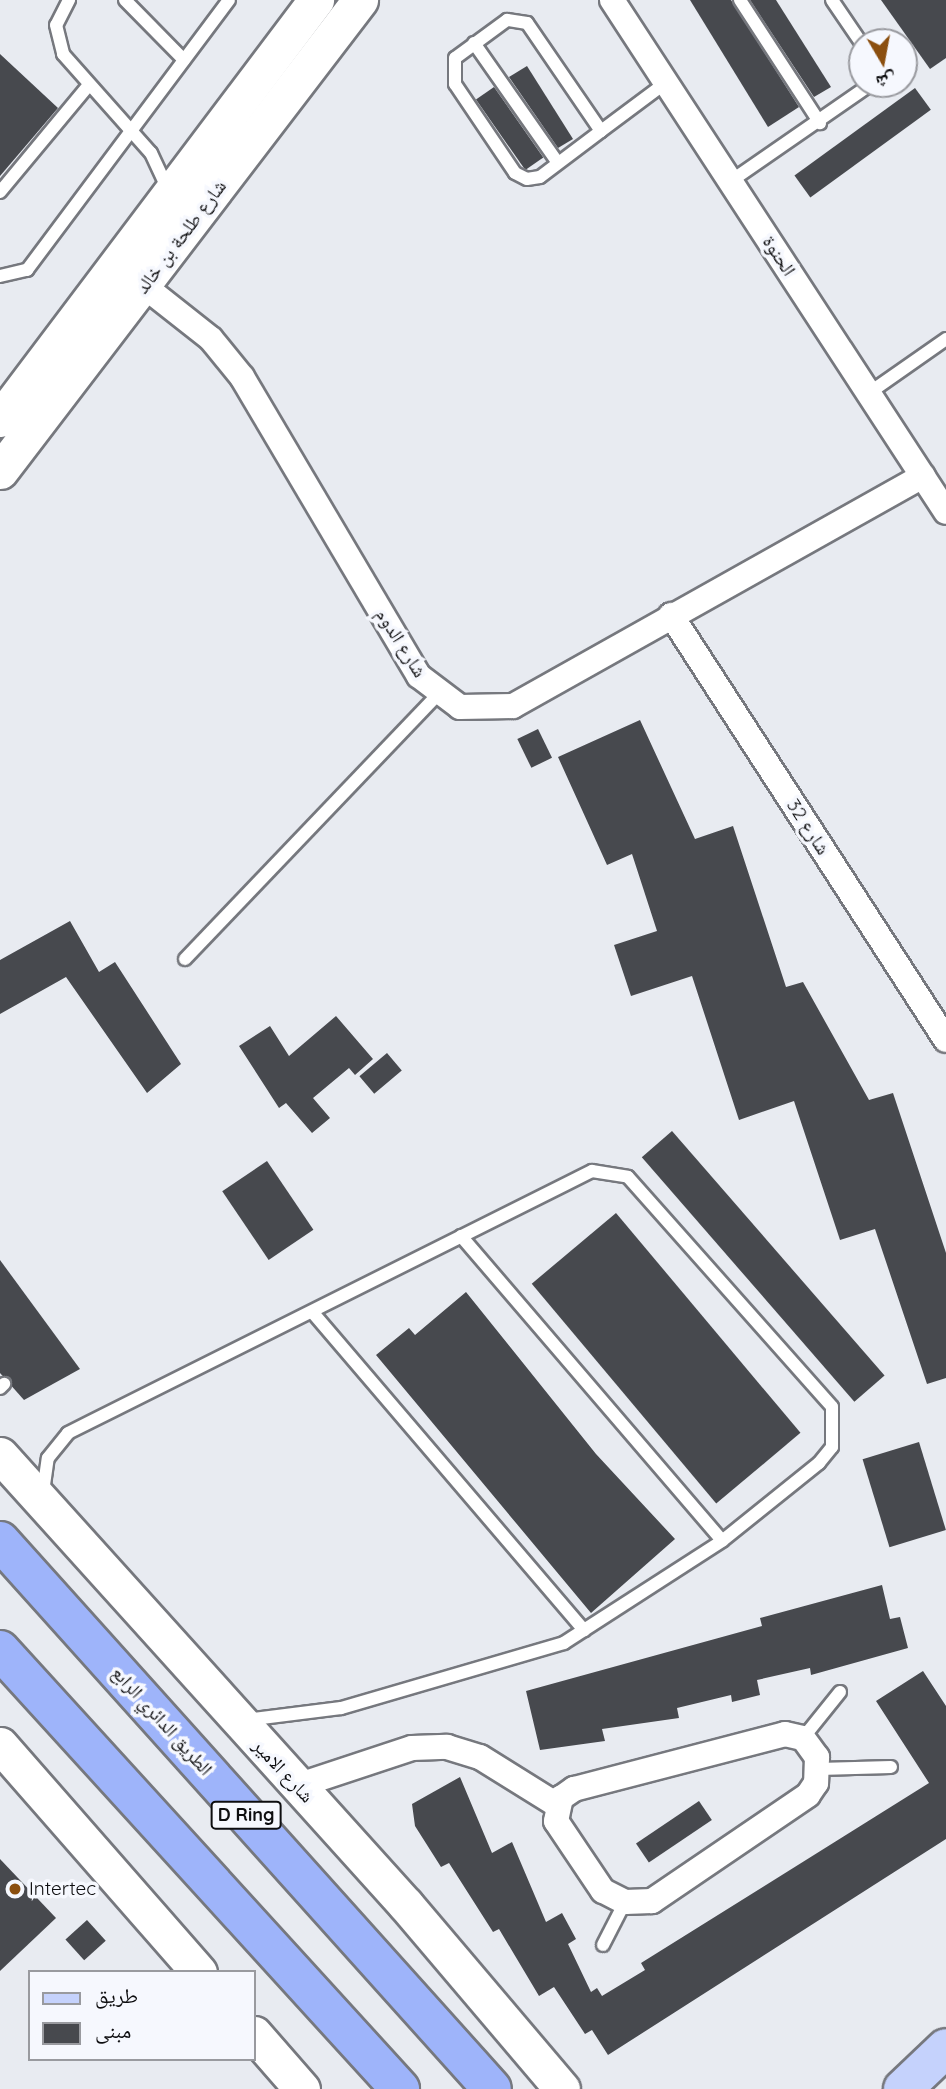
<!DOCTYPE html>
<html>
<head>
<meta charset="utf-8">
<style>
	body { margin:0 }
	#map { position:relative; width:946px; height:2089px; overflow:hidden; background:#e8ebf1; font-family:Quicksand,"Noto Naskh Arabic",sans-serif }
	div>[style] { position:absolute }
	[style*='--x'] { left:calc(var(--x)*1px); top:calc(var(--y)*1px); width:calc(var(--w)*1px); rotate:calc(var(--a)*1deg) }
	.building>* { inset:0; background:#47494e; transform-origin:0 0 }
	.roads { filter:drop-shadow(2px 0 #76787e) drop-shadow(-2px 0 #76787e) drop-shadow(0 2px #76787e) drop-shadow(0 -2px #76787e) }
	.lane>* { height:12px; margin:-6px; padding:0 6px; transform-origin:6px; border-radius:6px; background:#fff }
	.street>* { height:24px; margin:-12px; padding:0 12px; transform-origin:12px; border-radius:12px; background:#fff }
	.secondary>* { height:35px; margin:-17.5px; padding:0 17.5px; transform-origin:17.5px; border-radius:17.5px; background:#fff }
	.primary>* { height:38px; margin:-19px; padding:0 19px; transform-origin:19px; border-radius:19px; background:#c5d2fc }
	.highway>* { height:38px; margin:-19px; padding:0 19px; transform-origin:19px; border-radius:19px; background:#9eb4fa }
	.dots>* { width:19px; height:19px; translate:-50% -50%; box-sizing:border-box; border:4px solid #f6f8fe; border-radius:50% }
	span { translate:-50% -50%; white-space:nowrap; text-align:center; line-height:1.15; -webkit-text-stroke:7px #f6f8fe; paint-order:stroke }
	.shield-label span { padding:2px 5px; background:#f6f8fe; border:2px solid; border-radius:5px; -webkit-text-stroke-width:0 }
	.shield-label { font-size:18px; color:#0e0e10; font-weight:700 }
	.street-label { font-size:19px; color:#0e0e10 }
	.poi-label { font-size:19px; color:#0e0e10 }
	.left { translate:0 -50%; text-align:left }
	.legend { position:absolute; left:28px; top:1970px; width:228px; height:91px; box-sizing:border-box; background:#f6f8fe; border:2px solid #999a9f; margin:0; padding:9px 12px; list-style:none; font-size:21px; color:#0e0e10 }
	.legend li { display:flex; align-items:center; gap:14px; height:35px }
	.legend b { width:35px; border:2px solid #999a9f }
	.north { position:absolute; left:848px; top:28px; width:70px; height:70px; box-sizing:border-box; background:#f6f8fe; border:2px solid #999a9f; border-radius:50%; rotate:170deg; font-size:19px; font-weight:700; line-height:28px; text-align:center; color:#0e0e10 }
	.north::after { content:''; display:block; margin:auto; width:24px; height:32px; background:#8b4f0f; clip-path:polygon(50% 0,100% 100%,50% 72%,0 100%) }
</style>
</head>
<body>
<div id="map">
	<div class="building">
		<i style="clip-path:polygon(690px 0,731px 0,799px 107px,768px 127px)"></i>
		<i style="clip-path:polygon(750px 0,776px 0,831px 87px,814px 97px)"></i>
		<i style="clip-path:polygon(881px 0,946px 0,946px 58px,930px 69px)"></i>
		<i style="clip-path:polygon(0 54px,58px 108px,0 176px)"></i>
		<i style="clip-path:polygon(527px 66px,573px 139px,558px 148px,509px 77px)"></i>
		<i style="left:494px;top:87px;width:86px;height:22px;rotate:55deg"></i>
		<i style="left:915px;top:88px;width:27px;height:149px;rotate:54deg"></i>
		<i style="clip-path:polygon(640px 720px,695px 839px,733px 826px,786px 987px,803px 982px,869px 1100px,893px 1093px,946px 1253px,946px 1378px,927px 1384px,875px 1229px,840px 1240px,794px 1101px,739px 1120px,692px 976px,631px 996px,614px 945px,657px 931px,632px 854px,607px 865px,558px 757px)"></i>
		<i style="left:538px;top:729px;width:32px;height:23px;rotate:64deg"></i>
		<i style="clip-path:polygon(70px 921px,99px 972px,115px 962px,181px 1064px,147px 1093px,66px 977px,0 1014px,0 960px)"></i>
		<i style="clip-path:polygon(336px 1016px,373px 1059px,355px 1075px,349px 1068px,313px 1098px,330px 1118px,312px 1133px,286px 1103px,279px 1108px,239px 1046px,270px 1026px,289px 1056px)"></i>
		<i style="left:387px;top:1053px;width:23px;height:36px;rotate:50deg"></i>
		<i style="left:672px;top:1131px;width:324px;height:40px;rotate:49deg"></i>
		<i style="left:267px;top:1161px;width:83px;height:54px;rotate:56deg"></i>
		<i style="left:616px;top:1213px;width:287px;height:110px;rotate:50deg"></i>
		<i style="clip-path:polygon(0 1260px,80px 1369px,24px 1400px,0 1373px)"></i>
		<i style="clip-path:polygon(466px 1292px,596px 1454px,675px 1539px,591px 1613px,376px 1355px,409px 1328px,415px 1335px)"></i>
		<i style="left:919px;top:1442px;width:92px;height:59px;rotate:73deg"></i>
		<i style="clip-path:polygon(882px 1585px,890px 1619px,900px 1617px,908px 1648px,811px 1675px,810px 1668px,757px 1680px,760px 1695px,732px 1702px,731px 1695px,677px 1708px,679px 1718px,602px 1729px,605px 1741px,540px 1750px,526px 1691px,762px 1626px,760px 1618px)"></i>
		<i style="clip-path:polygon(923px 1671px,946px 1706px,946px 1839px,608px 2055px,592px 2030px,585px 2034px,554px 1987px,539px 1996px,499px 1929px,493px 1932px,449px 1863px,441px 1867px,415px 1826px,412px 1804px,460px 1777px,492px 1853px,512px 1842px,546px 1922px,562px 1913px,576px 1939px,568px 1944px,591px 1992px,597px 1988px,602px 1996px,645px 1970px,641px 1963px,929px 1783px,876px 1701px)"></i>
		<i style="left:699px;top:1801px;width:23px;height:76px;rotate:56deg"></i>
		<i style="clip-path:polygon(0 1859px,56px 1918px,0 1971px)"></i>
		<i style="left:87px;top:1920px;width:28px;height:29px;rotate:48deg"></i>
	</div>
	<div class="roads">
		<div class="lane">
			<i style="--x:69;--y:0;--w:28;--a:117"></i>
			<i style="--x:56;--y:25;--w:30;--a:76"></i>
			<i style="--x:63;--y:54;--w:132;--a:48.4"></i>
			<i style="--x:151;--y:153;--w:38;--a:65"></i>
			<i style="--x:125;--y:0;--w:84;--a:45.5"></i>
			<i style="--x:740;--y:0;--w:147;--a:57"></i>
			<i style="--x:832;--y:0;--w:53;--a:55.7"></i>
			<i style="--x:474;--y:43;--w:146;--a:55"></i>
			<i style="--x:601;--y:131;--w:131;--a:-124.4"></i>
			<i style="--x:527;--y:23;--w:20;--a:-171"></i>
			<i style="--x:507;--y:20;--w:64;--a:143.8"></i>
			<i style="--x:455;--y:58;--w:26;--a:90"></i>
			<i style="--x:455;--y:84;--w:107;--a:56"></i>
			<i style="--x:515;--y:173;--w:13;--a:27"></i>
			<i style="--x:527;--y:179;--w:13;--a:-9"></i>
			<i style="--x:540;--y:177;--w:76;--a:-37"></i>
			<i style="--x:601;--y:131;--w:79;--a:-36.7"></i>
			<i style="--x:731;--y:181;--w:170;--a:-34.7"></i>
			<i style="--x:0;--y:192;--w:138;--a:-50.3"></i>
			<i style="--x:0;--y:276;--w:28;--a:-13"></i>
			<i style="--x:27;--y:270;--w:337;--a:-53.2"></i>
			<i style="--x:869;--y:393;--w:94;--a:-35"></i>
			<i style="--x:185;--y:959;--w:365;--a:-46.3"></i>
			<i style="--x:461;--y:1236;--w:401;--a:49.4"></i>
			<i style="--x:314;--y:1314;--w:416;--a:49.5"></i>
			<i style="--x:0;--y:1388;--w:6;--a:-45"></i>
			<i style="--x:43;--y:1492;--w:34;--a:-82"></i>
			<i style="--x:48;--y:1458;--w:32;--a:-51"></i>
			<i style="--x:68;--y:1433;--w:586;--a:-26.57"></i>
			<i style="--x:592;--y:1171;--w:36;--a:9"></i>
			<i style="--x:628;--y:1177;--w:307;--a:48.4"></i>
			<i style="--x:832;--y:1407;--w:40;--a:90"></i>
			<i style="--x:832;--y:1447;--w:21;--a:129"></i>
			<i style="--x:819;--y:1463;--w:124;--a:141.2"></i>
			<i style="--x:722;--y:1541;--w:188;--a:147.2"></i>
			<i style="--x:564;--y:1643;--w:232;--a:163.7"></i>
			<i style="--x:341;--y:1708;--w:96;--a:172.8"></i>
			<i style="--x:803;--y:1738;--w:59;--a:-51.2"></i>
			<i style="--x:819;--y:1769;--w:72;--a:-1.6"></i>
			<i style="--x:603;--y:1945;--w:48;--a:-62.9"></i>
		</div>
		<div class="street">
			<i style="--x:612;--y:0;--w:611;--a:56.88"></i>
			<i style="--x:144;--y:286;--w:85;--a:38.3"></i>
			<i style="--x:211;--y:339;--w:49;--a:50.8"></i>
			<i style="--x:242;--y:377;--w:347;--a:59.4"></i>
			<i style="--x:419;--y:676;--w:51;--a:37.1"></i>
			<i style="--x:460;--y:707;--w:53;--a:-1.1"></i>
			<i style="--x:513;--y:706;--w:470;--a:-29.3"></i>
			<i style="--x:671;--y:615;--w:506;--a:57.09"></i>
			<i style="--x:785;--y:1734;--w:18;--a:13"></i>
			<i style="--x:803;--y:1738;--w:24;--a:54"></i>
			<i style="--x:817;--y:1757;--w:26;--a:92"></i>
			<i style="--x:816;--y:1783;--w:14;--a:124"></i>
			<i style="--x:808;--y:1795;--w:189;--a:145.8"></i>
			<i style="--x:652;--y:1901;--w:27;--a:178"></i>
			<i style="--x:625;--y:1902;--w:25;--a:-153"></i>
			<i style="--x:603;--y:1891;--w:84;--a:-123.9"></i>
			<i style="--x:556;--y:1821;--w:24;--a:-78"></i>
			<i style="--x:561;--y:1798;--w:16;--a:-35"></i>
			<i style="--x:574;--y:1789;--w:218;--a:-14.6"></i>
			<i style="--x:297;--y:1786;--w:121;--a:-18.3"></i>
			<i style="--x:412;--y:1748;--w:35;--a:-2"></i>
			<i style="--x:447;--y:1747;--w:34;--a:17"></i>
			<i style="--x:480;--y:1757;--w:91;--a:31.9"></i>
		</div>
		<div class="secondary">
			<i style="--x:0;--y:419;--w:525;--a:-52.98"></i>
			<i style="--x:0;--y:471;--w:593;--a:-52.61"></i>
			<i style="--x:0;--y:1455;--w:606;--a:47.94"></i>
			<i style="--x:406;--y:1905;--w:241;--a:49.7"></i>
			<i style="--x:0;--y:1745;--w:302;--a:48.8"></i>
			<i style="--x:254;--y:2034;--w:73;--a:48.9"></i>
		</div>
		<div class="primary">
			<i style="--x:903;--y:2089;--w:59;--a:-43.6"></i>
		</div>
		<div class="highway">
			<i style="--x:0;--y:1541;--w:736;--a:48.08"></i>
			<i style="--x:0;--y:1650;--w:594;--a:47.66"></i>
		</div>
	</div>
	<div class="dots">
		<i style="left:15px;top:1889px;background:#8b4f0f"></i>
	</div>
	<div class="shield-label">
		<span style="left:246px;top:1815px">D Ring</span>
	</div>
	<div class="street-label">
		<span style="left:181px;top:237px;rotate:-53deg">شارع طلحة بن خالد</span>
		<span style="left:779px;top:256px;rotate:57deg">الحنوة</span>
		<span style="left:401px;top:643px;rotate:58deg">شارع الدوم</span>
		<span style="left:808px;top:827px;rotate:57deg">شارع 32</span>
		<span style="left:162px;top:1721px;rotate:48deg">الطريق الدائري الرابع</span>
		<span style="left:283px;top:1771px;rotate:47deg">شارع الامير</span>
	</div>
	<div class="poi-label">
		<span class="left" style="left:29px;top:1889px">Intertec</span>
	</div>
	<ul class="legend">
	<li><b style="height:9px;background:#c5d2fc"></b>طريق</li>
	<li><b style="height:19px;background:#47494e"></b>مبنى</li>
	</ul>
	<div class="north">ش</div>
</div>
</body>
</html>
